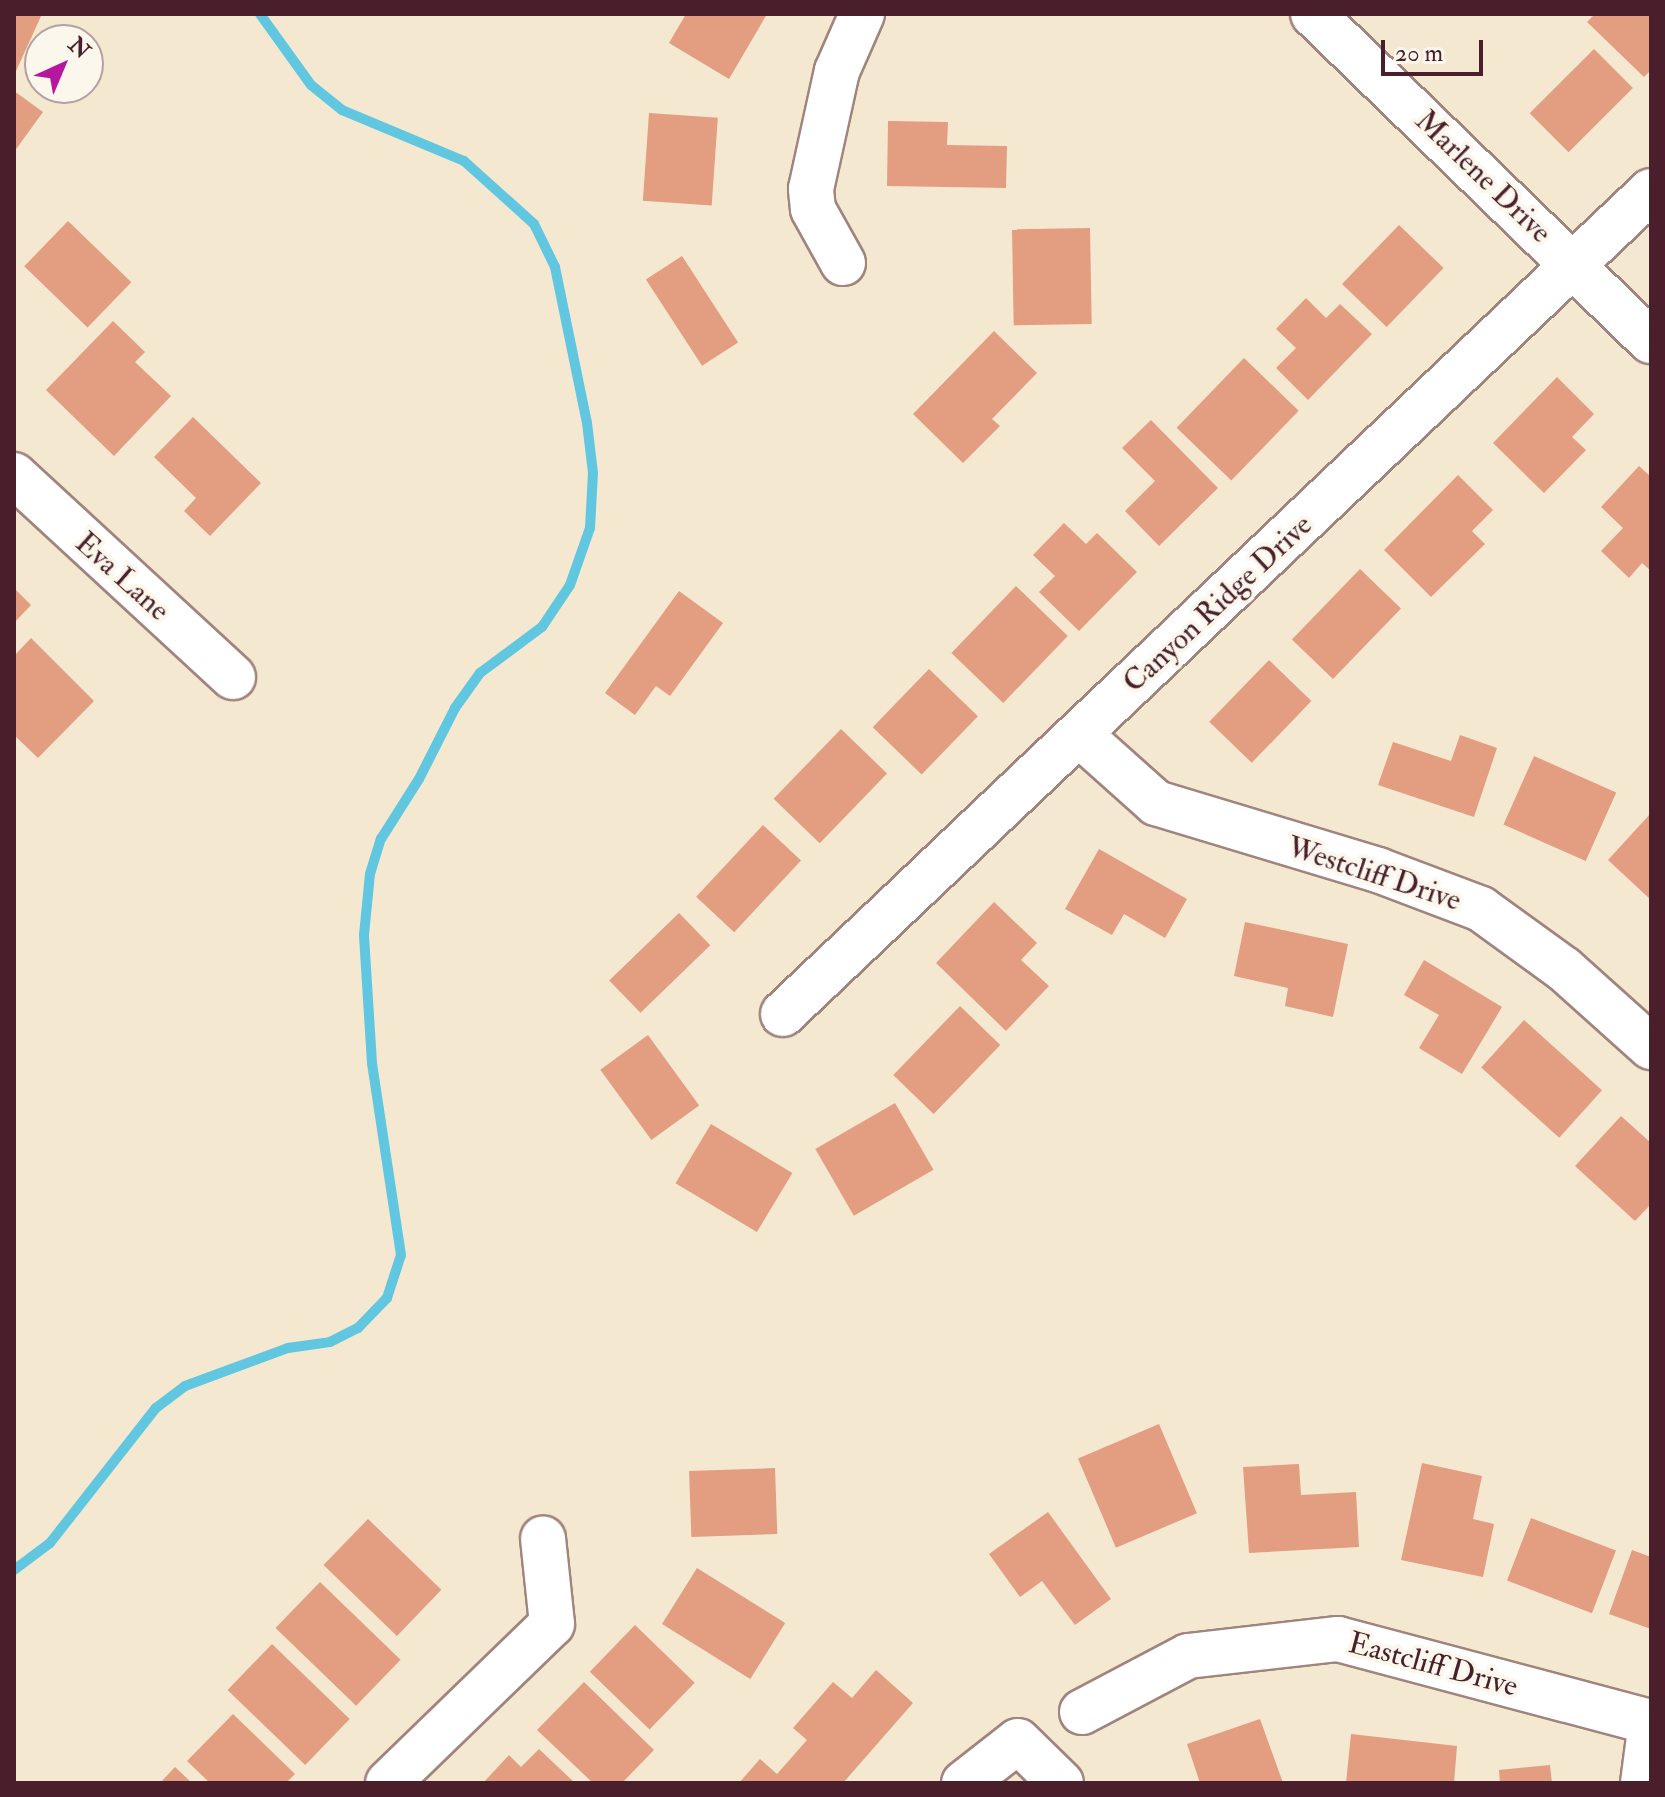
<!DOCTYPE html>
<html>
<head>
<meta charset="utf-8">
<style>
	body { margin:0 }
	#map { position:relative; width:1665px; height:1797px; overflow:hidden; background:#f5e8d1; font-family:"IM FELL Double Pica",serif }
	div>[style] { position:absolute }
	[style*='--x'] { left:calc(var(--x)*1px); top:calc(var(--y)*1px); width:calc(var(--w)*1px); rotate:calc(var(--a)*1deg) }
	.stream>* { height:10px; margin:-5px; padding:0 5px; transform-origin:5px; border-radius:5px; background:#61c6df }
	.building>* { inset:0; background:#e39d80; transform-origin:0 0 }
	.roads { filter:drop-shadow(2px 0 #a0847e) drop-shadow(-2px 0 #a0847e) drop-shadow(0 2px #a0847e) drop-shadow(0 -2px #a0847e) }
	.minor>* { height:44px; margin:-22px; padding:0 22px; transform-origin:22px; border-radius:22px; background:#fff }
	span { translate:-50% -50%; white-space:nowrap; text-align:center; line-height:1.15; -webkit-text-stroke:8px #fbf7ec; paint-order:stroke }
	.street-label { font-size:30px; color:#4a1f2b }
	.frame { position:absolute; inset:0; border:16px solid #4a1f2b; pointer-events:none }
	.north { position:absolute; left:24px; top:24px; width:80px; height:80px; box-sizing:border-box; background:#fbf7ec; border:2px solid #b4a19f; border-radius:50%; rotate:44deg; font-size:22px; font-weight:700; line-height:32px; text-align:center; color:#4a1f2b }
	.north::after { content:''; display:block; margin:auto; width:28px; height:36px; background:#b5179e; clip-path:polygon(50% 0,100% 100%,50% 72%,0 100%) }
	.scale { position:absolute; left:1381px; top:40px; width:102px; height:36px; box-sizing:border-box; border:4px solid #4a1f2b; border-top:0; padding-left:10px; font-size:24px; line-height:28px; white-space:nowrap; color:#4a1f2b; -webkit-text-stroke:6px #fbf7ec; paint-order:stroke }
</style>
</head>
<body>
<div id="map">
	<div class="stream">
		<i style="--x:14;--y:1570;--w:45;--a:-36.9"></i>
		<i style="--x:50;--y:1543;--w:172;--a:-51.9"></i>
		<i style="--x:156;--y:1408;--w:36;--a:-37"></i>
		<i style="--x:185;--y:1386;--w:110;--a:-20.3"></i>
		<i style="--x:288;--y:1348;--w:42;--a:-8.1"></i>
		<i style="--x:330;--y:1342;--w:31;--a:-27"></i>
		<i style="--x:358;--y:1328;--w:42;--a:-46"></i>
		<i style="--x:387;--y:1298;--w:45;--a:-72"></i>
		<i style="--x:401;--y:1255;--w:194;--a:-98.6"></i>
		<i style="--x:372;--y:1063;--w:128;--a:-93.6"></i>
		<i style="--x:364;--y:935;--w:61;--a:-84.4"></i>
		<i style="--x:370;--y:874;--w:37;--a:-73"></i>
		<i style="--x:381;--y:839;--w:71;--a:-57.7"></i>
		<i style="--x:419;--y:779;--w:80;--a:-63.1"></i>
		<i style="--x:455;--y:708;--w:43;--a:-54.5"></i>
		<i style="--x:480;--y:673;--w:77;--a:-36.6"></i>
		<i style="--x:542;--y:627;--w:50;--a:-56.3"></i>
		<i style="--x:570;--y:585;--w:60;--a:-70.7"></i>
		<i style="--x:590;--y:528;--w:55;--a:-86.9"></i>
		<i style="--x:593;--y:473;--w:50;--a:-96.8"></i>
		<i style="--x:587;--y:423;--w:159;--a:-101.6"></i>
		<i style="--x:555;--y:267;--w:48;--a:-116"></i>
		<i style="--x:534;--y:224;--w:94;--a:-138"></i>
		<i style="--x:464;--y:161;--w:132;--a:-157.3"></i>
		<i style="--x:342;--y:110;--w:40;--a:-141"></i>
		<i style="--x:311;--y:85;--w:87;--a:-125.7"></i>
	</div>
	<div class="building">
		<i style="clip-path:polygon(14px 14px,42px 14px,16px 71px,14px 70px)"></i>
		<i style="clip-path:polygon(686px 14px,767px 14px,729px 79px,669px 43px)"></i>
		<i style="clip-path:polygon(1595px 14px,1651px 14px,1651px 70px,1644px 77px,1587px 22px)"></i>
		<i style="left:1594px;top:49px;width:55px;height:91px;rotate:45deg"></i>
		<i style="clip-path:polygon(14px 91px,43px 112px,14px 152px)"></i>
		<i style="left:649px;top:113px;width:69px;height:88px;rotate:4deg"></i>
		<i style="clip-path:polygon(888px 121px,948px 122px,947px 145px,1007px 146px,1006px 188px,887px 186px)"></i>
		<i style="left:68px;top:221px;width:88px;height:63px;rotate:44deg"></i>
		<i style="left:1399px;top:225px;width:62px;height:82px;rotate:44deg"></i>
		<i style="left:1090px;top:228px;width:96px;height:78px;rotate:89deg"></i>
		<i style="left:682px;top:256px;width:103px;height:43px;rotate:57deg"></i>
		<i style="clip-path:polygon(1306px 298px,1326px 318px,1340px 304px,1372px 334px,1308px 400px,1276px 368px,1296px 348px,1276px 329px)"></i>
		<i style="clip-path:polygon(113px 321px,145px 352px,135px 362px,171px 396px,114px 456px,46px 390px)"></i>
		<i style="clip-path:polygon(994px 331px,1037px 373px,992px 419px,1000px 426px,963px 463px,913px 414px)"></i>
		<i style="left:1244px;top:358px;width:76px;height:97px;rotate:44deg"></i>
		<i style="clip-path:polygon(1557px 377px,1594px 414px,1572px 437px,1586px 450px,1544px 493px,1493px 443px)"></i>
		<i style="clip-path:polygon(193px 417px,261px 483px,210px 536px,184px 511px,196px 498px,154px 457px)"></i>
		<i style="clip-path:polygon(1151px 420px,1218px 488px,1159px 546px,1125px 511px,1155px 481px,1122px 448px)"></i>
		<i style="clip-path:polygon(1639px 466px,1651px 477px,1651px 571px,1642px 563px,1629px 578px,1601px 551px,1623px 528px,1601px 507px)"></i>
		<i style="clip-path:polygon(1458px 475px,1493px 510px,1472px 531px,1485px 544px,1431px 597px,1384px 550px)"></i>
		<i style="clip-path:polygon(1064px 523px,1086px 544px,1097px 533px,1137px 572px,1079px 631px,1039px 592px,1055px 576px,1033px 555px)"></i>
		<i style="left:1360px;top:569px;width:57px;height:98px;rotate:44deg"></i>
		<i style="left:1016px;top:586px;width:72px;height:93px;rotate:44deg"></i>
		<i style="clip-path:polygon(14px 588px,31px 605px,14px 623px)"></i>
		<i style="clip-path:polygon(679px 591px,723px 623px,670px 696px,656px 686px,635px 715px,605px 693px)"></i>
		<i style="clip-path:polygon(31px 638px,94px 701px,38px 758px,14px 735px,14px 656px)"></i>
		<i style="left:1269px;top:660px;width:59px;height:86px;rotate:44deg"></i>
		<i style="left:929px;top:669px;width:68px;height:81px;rotate:44deg"></i>
		<i style="left:841px;top:729px;width:64px;height:97px;rotate:44deg"></i>
		<i style="clip-path:polygon(1460px 735px,1497px 748px,1474px 817px,1378px 785px,1393px 742px,1451px 761px)"></i>
		<i style="left:1534px;top:756px;width:90px;height:75px;rotate:24deg"></i>
		<i style="clip-path:polygon(1651px 813px,1651px 900px,1608px 860px)"></i>
		<i style="left:763px;top:825px;width:52px;height:98px;rotate:43deg"></i>
		<i style="clip-path:polygon(1099px 849px,1187px 899px,1165px 938px,1124px 914px,1112px 935px,1065px 909px)"></i>
		<i style="clip-path:polygon(994px 902px,1037px 943px,1021px 960px,1049px 986px,1006px 1031px,936px 963px)"></i>
		<i style="left:679px;top:913px;width:45px;height:97px;rotate:46deg"></i>
		<i style="clip-path:polygon(1245px 922px,1348px 944px,1333px 1017px,1285px 1006px,1288px 988px,1234px 976px)"></i>
		<i style="clip-path:polygon(1424px 960px,1502px 1007px,1462px 1074px,1419px 1048px,1439px 1015px,1404px 995px)"></i>
		<i style="left:960px;top:1006px;width:56px;height:96px;rotate:44deg"></i>
		<i style="left:1524px;top:1020px;width:105px;height:64px;rotate:42deg"></i>
		<i style="left:648px;top:1035px;width:87px;height:59px;rotate:54deg"></i>
		<i style="left:895px;top:1103px;width:77px;height:92px;rotate:60deg"></i>
		<i style="clip-path:polygon(1621px 1116px,1651px 1143px,1651px 1204px,1635px 1221px,1575px 1166px)"></i>
		<i style="left:711px;top:1124px;width:95px;height:69px;rotate:31deg"></i>
		<i style="left:1159px;top:1424px;width:97px;height:88px;rotate:67deg"></i>
		<i style="clip-path:polygon(1422px 1463px,1482px 1476px,1473px 1519px,1494px 1524px,1483px 1577px,1401px 1560px)"></i>
		<i style="clip-path:polygon(1299px 1464px,1301px 1495px,1356px 1492px,1359px 1547px,1249px 1553px,1243px 1467px)"></i>
		<i style="left:775px;top:1468px;width:66px;height:86px;rotate:88deg"></i>
		<i style="clip-path:polygon(1048px 1512px,1111px 1599px,1075px 1625px,1042px 1581px,1020px 1597px,989px 1554px)"></i>
		<i style="left:1531px;top:1518px;width:91px;height:67px;rotate:21deg"></i>
		<i style="left:368px;top:1519px;width:102px;height:64px;rotate:44deg"></i>
		<i style="clip-path:polygon(1632px 1550px,1651px 1557px,1651px 1629px,1609px 1614px)"></i>
		<i style="left:697px;top:1568px;width:104px;height:66px;rotate:32deg"></i>
		<i style="left:320px;top:1582px;width:112px;height:64px;rotate:44deg"></i>
		<i style="left:635px;top:1625px;width:83px;height:65px;rotate:44deg"></i>
		<i style="left:272px;top:1644px;width:108px;height:64px;rotate:44deg"></i>
		<i style="clip-path:polygon(876px 1670px,913px 1703px,843px 1783px,739px 1783px,760px 1759px,777px 1774px,807px 1740px,793px 1728px,833px 1682px,852px 1698px)"></i>
		<i style="clip-path:polygon(584px 1682px,654px 1750px,622px 1783px,593px 1783px,537px 1730px)"></i>
		<i style="clip-path:polygon(233px 1714px,295px 1774px,286px 1783px,210px 1783px,187px 1761px)"></i>
		<i style="clip-path:polygon(1260px 1719px,1283px 1783px,1200px 1783px,1187px 1744px)"></i>
		<i style="clip-path:polygon(1351px 1734px,1457px 1746px,1454px 1783px,1346px 1783px)"></i>
		<i style="clip-path:polygon(539px 1749px,575px 1783px,483px 1783px,509px 1755px,521px 1767px)"></i>
		<i style="clip-path:polygon(1550px 1765px,1552px 1783px,1500px 1783px,1499px 1770px)"></i>
		<i style="clip-path:polygon(175px 1767px,192px 1783px,160px 1783px)"></i>
	</div>
	<div class="roads">
		<div class="minor">
			<i style="--x:1313;--y:14;--w:470;--a:44.1"></i>
			<i style="--x:843;--y:263;--w:62;--a:-119.1"></i>
			<i style="--x:813;--y:209;--w:20;--a:-96"></i>
			<i style="--x:811;--y:189;--w:121;--a:-77.6"></i>
			<i style="--x:837;--y:71;--w:62;--a:-66.3"></i>
			<i style="--x:14;--y:475;--w:298;--a:42.7"></i>
			<i style="--x:1080;--y:735;--w:102;--a:41.8"></i>
			<i style="--x:1156;--y:803;--w:232;--a:16.8"></i>
			<i style="--x:1378;--y:870;--w:110;--a:20.7"></i>
			<i style="--x:1481;--y:909;--w:102;--a:35.9"></i>
			<i style="--x:1564;--y:969;--w:117;--a:41.9"></i>
			<i style="--x:783;--y:1014;--w:1196;--a:-43.48"></i>
			<i style="--x:1082;--y:1712;--w:120;--a:-27.8"></i>
			<i style="--x:1188;--y:1656;--w:151;--a:-6.5"></i>
			<i style="--x:1338;--y:1639;--w:324;--a:14.9"></i>
			<i style="--x:388;--y:1783;--w:228;--a:-44.1"></i>
			<i style="--x:552;--y:1624;--w:86;--a:-96"></i>
			<i style="--x:964;--y:1783;--w:68;--a:-37.9"></i>
			<i style="--x:1018;--y:1741;--w:60;--a:44.3"></i>
			<i style="--x:1643;--y:1783;--w:62;--a:-82.5"></i>
		</div>
	</div>
	<div class="street-label">
		<span style="left:1483px;top:177px;rotate:44deg">Marlene Drive</span>
		<span style="left:122px;top:577px;rotate:42deg">Eva Lane</span>
		<span style="left:1218px;top:604px;rotate:-43deg">Canyon Ridge Drive</span>
		<span style="left:1374px;top:874px;rotate:18deg">Westcliff Drive</span>
		<span style="left:1433px;top:1665px;rotate:15deg">Eastcliff Drive</span>
	</div>
	<div class="frame"></div>
	<div class="north">N</div>
	<div class="scale">20 m</div>
</div>
</body>
</html>
